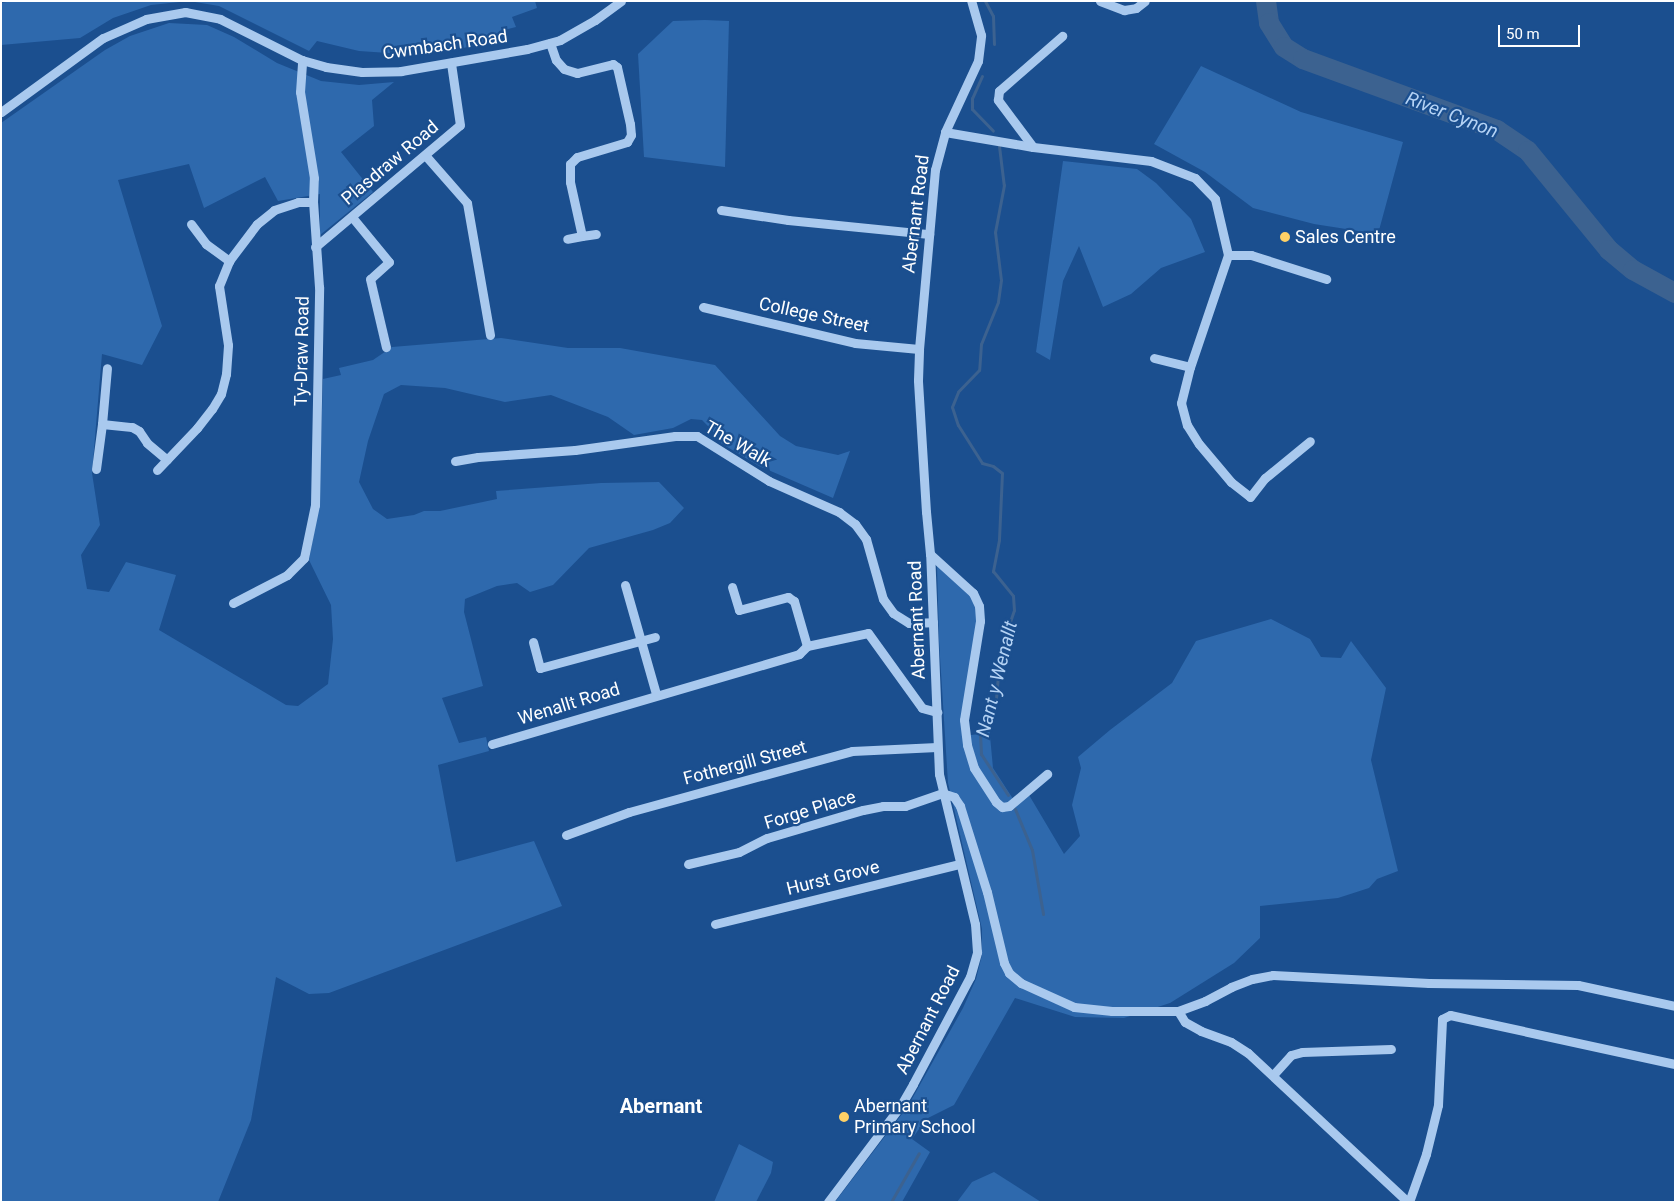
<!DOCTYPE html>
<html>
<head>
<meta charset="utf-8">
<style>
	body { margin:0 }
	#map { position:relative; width:1676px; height:1203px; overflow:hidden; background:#1b4f8f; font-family:Roboto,sans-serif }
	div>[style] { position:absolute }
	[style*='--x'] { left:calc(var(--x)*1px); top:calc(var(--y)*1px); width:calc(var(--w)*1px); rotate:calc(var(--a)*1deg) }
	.green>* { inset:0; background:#2e69ad }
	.stream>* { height:3px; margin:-1.5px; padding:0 1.5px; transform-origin:1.5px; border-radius:1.5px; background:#3c6290 }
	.river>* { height:20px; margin:-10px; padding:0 10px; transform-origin:10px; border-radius:10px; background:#3c6290 }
	.minor>* { height:9px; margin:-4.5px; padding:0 4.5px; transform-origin:4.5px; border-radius:4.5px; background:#a9c9ee }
	.dots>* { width:14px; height:14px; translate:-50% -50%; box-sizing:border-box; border:2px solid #1b4f8f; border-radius:50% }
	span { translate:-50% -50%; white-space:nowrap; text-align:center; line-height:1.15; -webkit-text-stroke:4.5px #1b4f8f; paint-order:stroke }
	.street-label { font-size:18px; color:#fff }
	.poi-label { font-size:18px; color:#fff }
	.left { translate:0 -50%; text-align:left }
	.water-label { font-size:19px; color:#b5d3f5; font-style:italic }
	.quarter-label { font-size:20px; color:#fff; font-weight:700 }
	.frame { position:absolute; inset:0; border:2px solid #fff; pointer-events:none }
	.scale { position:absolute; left:1498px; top:25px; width:82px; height:22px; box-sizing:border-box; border:2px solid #fff; border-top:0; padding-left:6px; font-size:15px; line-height:18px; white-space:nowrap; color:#fff; -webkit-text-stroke:4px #1b4f8f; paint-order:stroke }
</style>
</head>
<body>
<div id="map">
	<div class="green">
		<i style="clip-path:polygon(13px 1px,535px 1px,537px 8px,512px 17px,516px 27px,499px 31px,500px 39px,447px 52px,403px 54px,359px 51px,317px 41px,309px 51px,219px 6px,189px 1px,151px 5px,113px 18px,80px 38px,1px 45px,1px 3px)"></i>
		<i style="clip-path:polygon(705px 20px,729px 21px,725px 167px,644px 157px,638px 54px,673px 21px)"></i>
		<i style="clip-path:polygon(169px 23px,207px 25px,234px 37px,277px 63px,321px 81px,359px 85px,394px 82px,372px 100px,374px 126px,341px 152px,373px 192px,320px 235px,320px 194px,278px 201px,265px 177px,204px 208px,189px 164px,118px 180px,162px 326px,142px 365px,102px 354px,92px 473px,100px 525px,81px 555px,87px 589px,109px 592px,126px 562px,176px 575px,159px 630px,286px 705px,298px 706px,328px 684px,333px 639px,331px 605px,309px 560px,319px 504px,323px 379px,341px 375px,339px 368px,373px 360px,392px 347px,501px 338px,568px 348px,620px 348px,715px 365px,780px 436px,796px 446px,838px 455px,850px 451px,833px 498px,759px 466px,719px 442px,712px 430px,702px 420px,691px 419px,673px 428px,634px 435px,608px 417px,551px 395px,505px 402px,445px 388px,401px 385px,384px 394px,368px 441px,359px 482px,373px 509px,387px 519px,414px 515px,424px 511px,440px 511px,497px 499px,496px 491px,601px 483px,659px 482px,684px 508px,670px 523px,653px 530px,589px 548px,553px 585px,530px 592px,517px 583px,497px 586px,465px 599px,464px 612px,483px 686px,442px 698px,459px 743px,486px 737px,489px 751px,438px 765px,456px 862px,534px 841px,562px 906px,329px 993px,309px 994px,276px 977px,251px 1120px,218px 1202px,1px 1202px,1px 123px,105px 50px,130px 36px)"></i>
		<i style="clip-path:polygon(1201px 66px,1301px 112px,1403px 142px,1378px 234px,1314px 224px,1253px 208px,1205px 172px,1154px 144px)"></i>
		<i style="clip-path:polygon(1063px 161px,1137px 169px,1156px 183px,1191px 219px,1205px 252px,1161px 268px,1131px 294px,1103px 307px,1079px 246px,1063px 281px,1050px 360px,1036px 352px)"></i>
		<i style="clip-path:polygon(937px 565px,970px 595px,976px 607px,977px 619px,964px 736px,979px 734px,989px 725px,993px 768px,1017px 805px,1029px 795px,1064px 854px,1080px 836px,1072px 805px,1081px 768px,1078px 757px,1110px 730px,1172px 683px,1196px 641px,1271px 619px,1310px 639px,1321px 657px,1341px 658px,1351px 641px,1386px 688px,1371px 760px,1398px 871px,1377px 879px,1369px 888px,1338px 898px,1260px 906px,1260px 938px,1234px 963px,1170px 1003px,1124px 1018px,1075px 1017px,1015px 998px,954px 1105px,926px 1119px,912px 1139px,930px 1152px,902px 1202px,835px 1202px,908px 1106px,963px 1008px,976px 979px,982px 955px,982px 929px,948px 783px,939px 641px)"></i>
		<i style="clip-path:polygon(739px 1144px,773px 1162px,771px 1173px,756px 1202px,714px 1202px)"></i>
		<i style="clip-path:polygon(994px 1172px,1041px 1202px,957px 1202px,972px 1182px)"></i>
	</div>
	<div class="stream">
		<i style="--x:985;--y:1;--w:17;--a:62"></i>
		<i style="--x:993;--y:16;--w:28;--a:88"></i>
		<i style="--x:982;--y:76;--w:24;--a:114"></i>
		<i style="--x:972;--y:98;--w:11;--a:90"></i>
		<i style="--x:972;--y:109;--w:30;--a:46"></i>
		<i style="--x:999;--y:146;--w:39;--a:83"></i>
		<i style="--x:1004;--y:185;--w:48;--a:100.8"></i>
		<i style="--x:995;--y:232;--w:48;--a:82.9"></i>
		<i style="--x:1001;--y:280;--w:22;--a:98"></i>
		<i style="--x:998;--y:302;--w:45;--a:112"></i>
		<i style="--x:981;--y:344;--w:26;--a:94"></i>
		<i style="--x:979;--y:370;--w:30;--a:134"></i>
		<i style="--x:958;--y:392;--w:16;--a:112"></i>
		<i style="--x:952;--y:407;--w:19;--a:72"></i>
		<i style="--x:958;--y:425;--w:45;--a:57.7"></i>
		<i style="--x:982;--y:463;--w:11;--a:15"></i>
		<i style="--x:993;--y:466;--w:11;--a:38"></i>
		<i style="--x:1002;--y:473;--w:67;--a:92.6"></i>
		<i style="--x:999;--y:540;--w:32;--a:101"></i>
		<i style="--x:993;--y:571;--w:32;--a:51"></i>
		<i style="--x:1013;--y:596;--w:14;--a:86"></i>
		<i style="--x:1014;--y:610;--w:43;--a:108.9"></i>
		<i style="--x:1000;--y:651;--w:48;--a:94.8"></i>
		<i style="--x:996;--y:699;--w:38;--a:115"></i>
		<i style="--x:980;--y:734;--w:20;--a:87"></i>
		<i style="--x:981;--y:754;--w:49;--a:56.6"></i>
		<i style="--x:1015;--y:809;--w:44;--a:67.5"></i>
		<i style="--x:1032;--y:850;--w:65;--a:80.2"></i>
		<i style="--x:891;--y:1202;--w:56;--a:-60.3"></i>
	</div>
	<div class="river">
		<i style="--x:1266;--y:1;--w:22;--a:82"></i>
		<i style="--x:1269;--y:23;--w:28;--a:58"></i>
		<i style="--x:1284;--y:47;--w:22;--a:32"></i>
		<i style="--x:1303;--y:59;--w:207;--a:20.1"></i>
		<i style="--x:1497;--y:130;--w:37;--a:34"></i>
		<i style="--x:1528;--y:151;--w:128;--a:50.7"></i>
		<i style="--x:1609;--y:250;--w:31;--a:40"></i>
		<i style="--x:1633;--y:270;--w:48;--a:28.7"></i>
	</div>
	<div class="minor">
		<i style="--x:1100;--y:1;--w:26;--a:21"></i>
		<i style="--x:1124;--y:10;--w:12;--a:-9"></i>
		<i style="--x:1136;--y:8;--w:11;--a:-38"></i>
		<i style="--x:550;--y:43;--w:18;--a:71"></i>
		<i style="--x:556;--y:60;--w:12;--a:48"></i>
		<i style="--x:564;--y:69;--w:14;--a:17"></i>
		<i style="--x:577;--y:73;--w:37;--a:-14"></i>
		<i style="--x:613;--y:64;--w:5;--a:37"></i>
		<i style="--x:617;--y:67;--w:58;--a:77.2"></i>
		<i style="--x:630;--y:124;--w:11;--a:85"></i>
		<i style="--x:631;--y:135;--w:8;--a:120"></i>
		<i style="--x:627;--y:142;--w:52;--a:163.3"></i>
		<i style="--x:577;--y:157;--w:10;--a:135"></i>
		<i style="--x:570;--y:164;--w:18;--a:90"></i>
		<i style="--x:570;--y:182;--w:55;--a:77.5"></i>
		<i style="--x:582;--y:236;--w:15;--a:169"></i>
		<i style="--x:1;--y:112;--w:126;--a:-36"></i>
		<i style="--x:103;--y:38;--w:47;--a:-23.8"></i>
		<i style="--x:146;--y:19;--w:40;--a:-10"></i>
		<i style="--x:185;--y:12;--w:36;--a:11"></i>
		<i style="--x:220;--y:19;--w:92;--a:26.6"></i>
		<i style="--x:302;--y:60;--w:25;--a:16"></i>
		<i style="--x:326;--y:67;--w:36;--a:8"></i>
		<i style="--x:362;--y:72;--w:39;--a:-1"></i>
		<i style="--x:401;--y:71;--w:128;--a:-9.9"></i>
		<i style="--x:527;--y:49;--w:34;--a:-15"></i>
		<i style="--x:560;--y:40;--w:40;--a:-29.7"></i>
		<i style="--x:595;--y:20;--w:32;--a:-36"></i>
		<i style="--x:945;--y:132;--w:89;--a:9.7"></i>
		<i style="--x:1033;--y:147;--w:119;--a:6.8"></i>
		<i style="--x:1151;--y:161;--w:47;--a:21.1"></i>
		<i style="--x:1195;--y:178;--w:29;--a:46"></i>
		<i style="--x:1215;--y:199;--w:57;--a:76.9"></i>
		<i style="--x:1228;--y:255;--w:118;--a:108.7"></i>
		<i style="--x:1190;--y:367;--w:37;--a:104"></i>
		<i style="--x:1181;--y:403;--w:23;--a:75"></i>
		<i style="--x:1187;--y:425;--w:22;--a:58"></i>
		<i style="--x:1199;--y:444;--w:50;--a:49.9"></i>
		<i style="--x:1231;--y:482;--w:24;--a:38"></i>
		<i style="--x:1250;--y:497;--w:24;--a:-52"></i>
		<i style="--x:1265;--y:478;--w:58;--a:-39.4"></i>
		<i style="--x:1033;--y:147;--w:59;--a:-126.7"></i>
		<i style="--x:998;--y:100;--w:9;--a:-84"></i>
		<i style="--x:999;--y:91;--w:84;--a:-41.1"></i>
		<i style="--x:425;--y:155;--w:64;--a:48.8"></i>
		<i style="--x:467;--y:203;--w:134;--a:80.1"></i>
		<i style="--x:721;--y:210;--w:68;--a:8.5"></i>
		<i style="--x:788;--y:220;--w:142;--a:5.7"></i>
		<i style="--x:352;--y:217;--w:58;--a:50.6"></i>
		<i style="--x:389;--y:262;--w:25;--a:138"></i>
		<i style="--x:370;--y:279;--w:70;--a:76.8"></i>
		<i style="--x:191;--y:224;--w:25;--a:53"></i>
		<i style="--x:206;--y:244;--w:29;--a:36"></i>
		<i style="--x:582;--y:236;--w:14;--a:-8"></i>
		<i style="--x:315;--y:247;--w:189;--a:-40.1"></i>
		<i style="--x:460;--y:125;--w:63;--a:-98.3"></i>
		<i style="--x:1228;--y:255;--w:23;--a:0"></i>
		<i style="--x:1251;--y:255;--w:79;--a:17.7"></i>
		<i style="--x:703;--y:307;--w:156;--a:13.3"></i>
		<i style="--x:855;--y:343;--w:64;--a:5.4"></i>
		<i style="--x:1154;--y:358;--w:37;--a:14"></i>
		<i style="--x:102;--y:424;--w:56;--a:-84.9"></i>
		<i style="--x:455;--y:461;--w:23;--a:-10"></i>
		<i style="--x:478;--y:457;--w:97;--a:-4.1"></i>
		<i style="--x:575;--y:450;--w:101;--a:-8"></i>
		<i style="--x:675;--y:436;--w:22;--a:0"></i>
		<i style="--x:697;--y:436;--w:85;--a:32"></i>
		<i style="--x:769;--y:481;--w:77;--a:23.9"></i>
		<i style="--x:839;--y:512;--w:20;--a:37"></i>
		<i style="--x:855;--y:524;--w:19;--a:54"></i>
		<i style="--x:866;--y:539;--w:62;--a:74.2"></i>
		<i style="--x:883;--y:599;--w:17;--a:54"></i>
		<i style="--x:893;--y:613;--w:19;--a:32"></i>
		<i style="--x:909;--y:623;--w:24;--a:-2"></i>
		<i style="--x:96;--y:469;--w:45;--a:-82.4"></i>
		<i style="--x:102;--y:424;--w:30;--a:6"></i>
		<i style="--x:132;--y:427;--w:8;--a:30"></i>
		<i style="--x:139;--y:431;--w:14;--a:56"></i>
		<i style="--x:147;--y:443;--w:26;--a:40"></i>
		<i style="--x:157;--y:470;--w:58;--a:-46.4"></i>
		<i style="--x:197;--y:428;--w:24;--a:-52"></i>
		<i style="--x:212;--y:409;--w:17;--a:-59"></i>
		<i style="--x:221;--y:394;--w:21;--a:-76"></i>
		<i style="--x:226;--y:374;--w:29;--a:-86"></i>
		<i style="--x:228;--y:345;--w:60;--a:-98.7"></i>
		<i style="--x:219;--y:286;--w:27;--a:-68"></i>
		<i style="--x:229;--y:261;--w:46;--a:-52.9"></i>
		<i style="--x:257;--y:224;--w:22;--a:-39"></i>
		<i style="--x:274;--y:210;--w:25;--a:-18"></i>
		<i style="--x:298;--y:202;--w:15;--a:0"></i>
		<i style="--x:930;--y:554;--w:58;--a:42.2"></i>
		<i style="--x:973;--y:593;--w:14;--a:65"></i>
		<i style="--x:979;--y:606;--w:15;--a:86"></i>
		<i style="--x:980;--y:621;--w:100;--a:99.2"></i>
		<i style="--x:964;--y:720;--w:25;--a:83"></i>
		<i style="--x:967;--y:745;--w:24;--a:73"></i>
		<i style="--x:974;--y:768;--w:40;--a:57.1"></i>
		<i style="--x:996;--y:802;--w:8;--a:40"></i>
		<i style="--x:1002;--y:807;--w:7;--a:-8"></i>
		<i style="--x:1009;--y:806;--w:50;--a:-40.1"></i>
		<i style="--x:625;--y:585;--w:113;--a:74.1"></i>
		<i style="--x:732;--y:587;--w:24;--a:73"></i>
		<i style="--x:739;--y:610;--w:51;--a:-14.9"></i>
		<i style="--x:788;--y:597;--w:7;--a:34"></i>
		<i style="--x:794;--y:601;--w:47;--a:73.9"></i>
		<i style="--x:233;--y:603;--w:61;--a:-27.4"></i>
		<i style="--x:287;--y:575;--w:24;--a:-45"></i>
		<i style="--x:304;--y:558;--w:54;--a:-78.3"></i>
		<i style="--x:315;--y:505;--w:218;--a:-88.9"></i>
		<i style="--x:319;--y:287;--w:85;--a:-94"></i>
		<i style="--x:313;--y:202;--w:24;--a:-88"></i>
		<i style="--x:314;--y:178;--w:87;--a:-99.2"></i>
		<i style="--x:300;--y:92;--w:32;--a:-86"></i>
		<i style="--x:533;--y:642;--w:27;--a:75"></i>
		<i style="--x:540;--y:668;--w:119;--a:-15.1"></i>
		<i style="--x:807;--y:646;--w:62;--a:-12"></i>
		<i style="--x:868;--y:633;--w:92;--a:54.2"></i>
		<i style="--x:922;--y:708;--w:16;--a:15"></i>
		<i style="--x:492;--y:744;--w:320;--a:-16.3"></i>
		<i style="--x:799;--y:654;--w:11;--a:-45"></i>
		<i style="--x:566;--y:835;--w:67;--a:-20.1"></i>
		<i style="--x:629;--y:812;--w:231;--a:-15.3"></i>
		<i style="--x:852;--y:751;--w:85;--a:-2.7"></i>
		<i style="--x:688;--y:864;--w:52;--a:-13.2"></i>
		<i style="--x:739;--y:852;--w:31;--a:-27"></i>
		<i style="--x:767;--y:838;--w:100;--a:-16.3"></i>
		<i style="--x:863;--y:810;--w:20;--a:-11"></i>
		<i style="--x:883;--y:806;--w:22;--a:0"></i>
		<i style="--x:905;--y:806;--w:39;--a:-19"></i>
		<i style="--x:942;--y:793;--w:13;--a:18"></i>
		<i style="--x:954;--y:797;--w:11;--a:56"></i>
		<i style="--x:960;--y:806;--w:90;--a:72.6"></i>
		<i style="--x:987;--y:892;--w:73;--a:76.5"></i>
		<i style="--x:1004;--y:963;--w:11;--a:63"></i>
		<i style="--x:1009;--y:973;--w:16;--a:40"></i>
		<i style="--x:1021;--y:983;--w:58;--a:24.4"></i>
		<i style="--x:1074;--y:1007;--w:38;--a:6"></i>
		<i style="--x:1112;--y:1011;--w:66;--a:0"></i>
		<i style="--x:1178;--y:1011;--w:29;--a:-20"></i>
		<i style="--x:1205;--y:1001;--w:30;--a:-28"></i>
		<i style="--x:1231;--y:987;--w:22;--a:-21"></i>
		<i style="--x:1252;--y:979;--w:21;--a:-11"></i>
		<i style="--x:1273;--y:975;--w:156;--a:2.9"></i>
		<i style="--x:1429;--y:983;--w:149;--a:0.8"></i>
		<i style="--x:1578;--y:985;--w:99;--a:12.2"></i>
		<i style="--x:715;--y:924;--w:252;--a:-13.8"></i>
		<i style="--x:1178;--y:1011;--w:13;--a:58"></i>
		<i style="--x:1185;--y:1022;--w:18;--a:29"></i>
		<i style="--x:1201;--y:1031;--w:32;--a:20"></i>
		<i style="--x:1231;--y:1042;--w:20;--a:33"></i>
		<i style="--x:1248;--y:1053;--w:219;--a:43"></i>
		<i style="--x:1273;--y:1075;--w:27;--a:-48"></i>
		<i style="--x:1291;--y:1055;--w:11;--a:-15"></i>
		<i style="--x:1302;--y:1052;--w:89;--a:-1.9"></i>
		<i style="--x:828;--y:1202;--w:121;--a:-53"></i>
		<i style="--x:901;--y:1105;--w:24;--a:-60"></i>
		<i style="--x:913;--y:1084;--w:121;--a:-62"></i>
		<i style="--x:970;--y:977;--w:26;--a:-74"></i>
		<i style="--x:977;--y:952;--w:28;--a:-94"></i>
		<i style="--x:975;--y:924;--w:154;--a:-103.5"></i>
		<i style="--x:939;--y:774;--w:220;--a:-92.3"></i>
		<i style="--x:930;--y:554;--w:42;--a:-95.4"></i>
		<i style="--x:926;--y:512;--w:132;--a:-93.5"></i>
		<i style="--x:918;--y:380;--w:31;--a:-88"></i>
		<i style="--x:919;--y:349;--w:180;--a:-84.9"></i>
		<i style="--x:935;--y:170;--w:39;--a:-75"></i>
		<i style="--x:945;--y:132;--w:78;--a:-65.1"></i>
		<i style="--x:978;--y:61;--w:26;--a:-83"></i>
		<i style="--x:981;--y:35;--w:35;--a:-106"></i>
		<i style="--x:1409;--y:1202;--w:51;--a:-70.5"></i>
		<i style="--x:1426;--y:1154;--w:50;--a:-76.2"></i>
		<i style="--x:1438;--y:1105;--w:86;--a:-87.3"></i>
		<i style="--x:1442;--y:1019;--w:9;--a:-27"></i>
		<i style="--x:1450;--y:1015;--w:230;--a:12.3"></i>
	</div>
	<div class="dots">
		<i style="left:1285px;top:237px;background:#ffd166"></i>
		<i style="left:844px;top:1117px;background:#ffd166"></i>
	</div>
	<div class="street-label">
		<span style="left:445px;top:45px;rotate:-8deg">Cwmbach Road</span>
		<span style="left:390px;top:163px;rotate:-40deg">Plasdraw Road</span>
		<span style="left:916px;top:214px;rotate:-83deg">Abernant Road</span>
		<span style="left:814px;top:315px;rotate:12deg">College Street</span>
		<span style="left:302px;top:351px;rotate:-89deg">Ty-Draw Road</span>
		<span style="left:738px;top:444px;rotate:30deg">The Walk</span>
		<span style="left:917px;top:620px;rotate:-92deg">Abernant Road</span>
		<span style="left:569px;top:704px;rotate:-17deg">Wenallt Road</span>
		<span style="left:745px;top:763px;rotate:-15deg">Fothergill Street</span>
		<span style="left:810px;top:810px;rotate:-17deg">Forge Place</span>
		<span style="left:833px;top:878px;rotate:-14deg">Hurst Grove</span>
		<span style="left:928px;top:1020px;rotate:-63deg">Abernant Road</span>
	</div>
	<div class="poi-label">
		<span class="left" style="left:1295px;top:237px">Sales Centre</span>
		<span class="left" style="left:854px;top:1117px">Abernant<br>Primary School</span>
	</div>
	<div class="water-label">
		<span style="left:1452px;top:115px;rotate:21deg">River Cynon</span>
		<span style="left:997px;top:679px;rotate:-76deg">Nant y Wenallt</span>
	</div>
	<div class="quarter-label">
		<span style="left:661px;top:1106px">Abernant</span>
	</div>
	<div class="frame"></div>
	<div class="scale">50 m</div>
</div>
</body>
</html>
